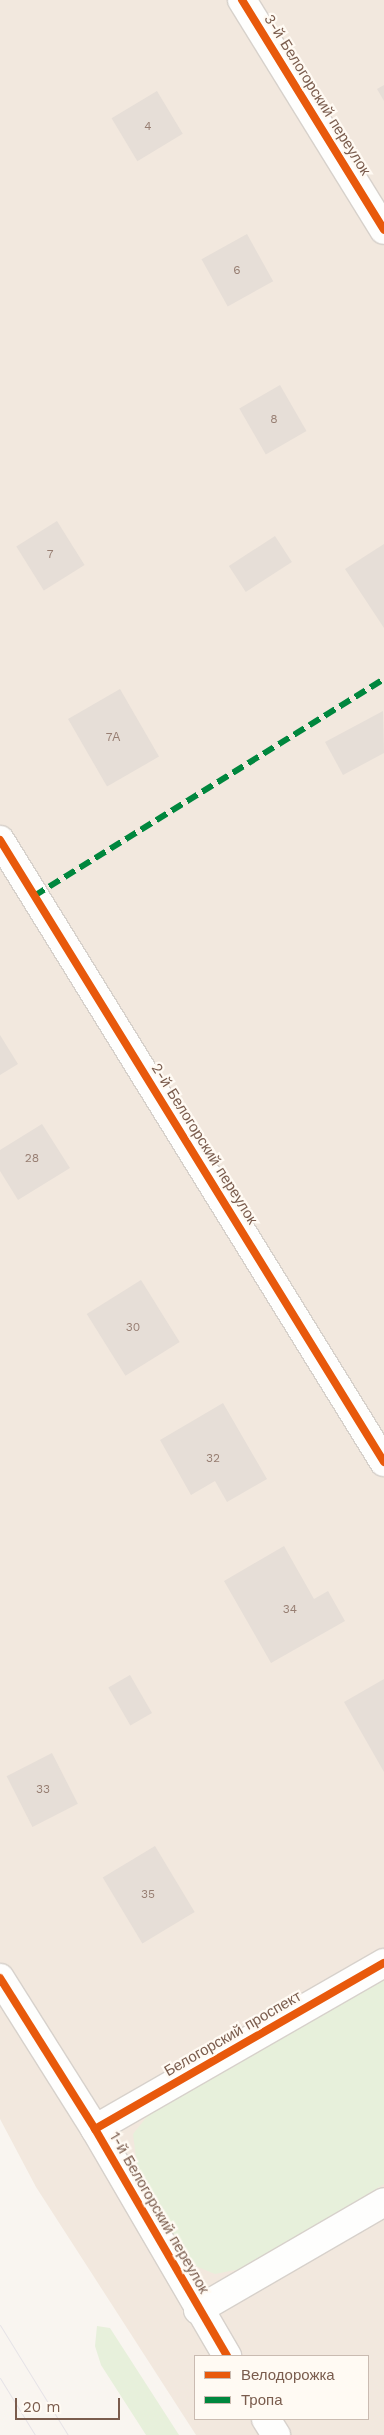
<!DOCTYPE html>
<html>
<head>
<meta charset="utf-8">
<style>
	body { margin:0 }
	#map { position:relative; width:384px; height:2435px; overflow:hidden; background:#f9f5f0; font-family:"Work Sans",sans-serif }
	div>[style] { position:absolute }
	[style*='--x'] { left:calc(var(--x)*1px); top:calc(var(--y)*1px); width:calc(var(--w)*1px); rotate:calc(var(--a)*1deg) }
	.residential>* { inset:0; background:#f2e8de }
	.green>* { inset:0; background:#e7f0db }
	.building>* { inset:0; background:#e6ded7; transform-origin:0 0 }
	.roads { filter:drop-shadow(1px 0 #d7d1cb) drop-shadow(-1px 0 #d7d1cb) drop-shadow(0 1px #d7d1cb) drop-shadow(0 -1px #d7d1cb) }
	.minor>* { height:28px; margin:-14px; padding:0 14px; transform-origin:14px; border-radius:14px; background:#fefefd }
	.tram>* { height:1px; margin:-0.5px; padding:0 0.5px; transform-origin:0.5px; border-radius:0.5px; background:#e6e3e7 }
	.quiet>* { height:6px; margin-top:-3px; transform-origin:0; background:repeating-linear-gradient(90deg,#00873e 0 12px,transparent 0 18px) }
	.cycleway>* { height:8px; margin:-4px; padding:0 4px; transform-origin:4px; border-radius:4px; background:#e8590c }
	span { translate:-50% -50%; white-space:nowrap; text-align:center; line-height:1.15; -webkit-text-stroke:4.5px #fffaf3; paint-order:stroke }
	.number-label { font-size:12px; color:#977e72 }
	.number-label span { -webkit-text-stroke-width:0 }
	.street-label { font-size:15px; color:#7a5c4d }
	.legend { position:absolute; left:194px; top:2355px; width:175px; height:65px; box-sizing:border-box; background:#fffaf3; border:1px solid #cabbb1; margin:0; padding:6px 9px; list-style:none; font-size:15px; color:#7a5c4d }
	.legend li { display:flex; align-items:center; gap:10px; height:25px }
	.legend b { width:25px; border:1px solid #cabbb1 }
	.scale { position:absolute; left:15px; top:2398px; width:105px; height:22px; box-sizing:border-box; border:2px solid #7a5c4d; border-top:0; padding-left:6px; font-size:15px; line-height:18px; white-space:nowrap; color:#7a5c4d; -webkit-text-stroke:4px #fffaf3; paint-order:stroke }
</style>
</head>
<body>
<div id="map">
	<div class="residential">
		<i style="clip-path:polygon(evenodd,0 0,384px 0,384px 2435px,196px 2435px,36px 2187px,0 2119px,0 0,195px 2356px,368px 2356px,368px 2419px,195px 2419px,195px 2356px)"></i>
	</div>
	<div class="green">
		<i style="clip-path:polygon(384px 1978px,384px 2184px,246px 2268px,215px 2274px,186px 2262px,138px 2173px,133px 2134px,153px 2109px)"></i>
		<i style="clip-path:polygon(97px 2326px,110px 2328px,179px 2435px,146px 2435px,101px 2365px,95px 2346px)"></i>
	</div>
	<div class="building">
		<i style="clip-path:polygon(384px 85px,384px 101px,377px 89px)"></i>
		<i style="left:157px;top:91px;width:50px;height:53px;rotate:59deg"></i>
		<i style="left:247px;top:234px;width:54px;height:52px;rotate:61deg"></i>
		<i style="left:280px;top:385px;width:53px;height:47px;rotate:60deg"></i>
		<i style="left:57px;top:521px;width:52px;height:48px;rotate:58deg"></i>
		<i style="left:275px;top:536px;width:31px;height:55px;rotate:57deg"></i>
		<i style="clip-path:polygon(384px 544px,384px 628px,345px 569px)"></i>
		<i style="left:120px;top:689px;width:78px;height:60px;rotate:60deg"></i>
		<i style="clip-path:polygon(383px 711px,384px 753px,343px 775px,325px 742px)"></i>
		<i style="clip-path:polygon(0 1035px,18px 1064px,0 1075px)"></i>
		<i style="clip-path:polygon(42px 1124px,70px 1168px,18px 1200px,0 1171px,0 1150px)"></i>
		<i style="left:141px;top:1280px;width:73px;height:64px;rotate:58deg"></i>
		<i style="clip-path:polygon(223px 1403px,267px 1479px,227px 1502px,215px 1481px,191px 1495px,160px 1440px)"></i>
		<i style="clip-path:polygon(284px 1546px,314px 1599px,328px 1591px,345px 1621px,271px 1663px,224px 1581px)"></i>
		<i style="left:130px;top:1675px;width:44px;height:25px;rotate:60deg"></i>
		<i style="clip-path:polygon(384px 1679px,384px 1772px,344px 1702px)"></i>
		<i style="left:52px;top:1753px;width:57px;height:51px;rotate:63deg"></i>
		<i style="left:155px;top:1846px;width:77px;height:61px;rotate:59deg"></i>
	</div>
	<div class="roads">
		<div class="minor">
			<i style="--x:242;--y:0;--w:270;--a:58.3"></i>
			<i style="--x:0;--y:840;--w:731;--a:58.31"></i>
			<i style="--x:0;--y:1978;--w:178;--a:57.8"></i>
			<i style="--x:95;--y:2129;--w:263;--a:59.8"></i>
			<i style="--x:95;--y:2129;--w:333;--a:-29.9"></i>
			<i style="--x:198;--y:2310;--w:215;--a:-30.1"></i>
			<i style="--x:266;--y:2419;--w:19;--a:58"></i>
		</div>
	</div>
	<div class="tram">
		<i style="--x:0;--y:2325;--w:129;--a:58.3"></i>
		<i style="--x:0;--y:2378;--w:67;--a:58.4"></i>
	</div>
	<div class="quiet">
		<i style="--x:34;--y:896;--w:412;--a:-31.8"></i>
	</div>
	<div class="cycleway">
		<i style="--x:242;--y:0;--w:270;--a:58.3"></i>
		<i style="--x:0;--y:840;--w:731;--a:58.31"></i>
		<i style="--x:0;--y:1978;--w:178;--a:57.8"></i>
		<i style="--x:95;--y:2129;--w:263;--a:59.8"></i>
		<i style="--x:95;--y:2129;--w:333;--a:-29.9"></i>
	</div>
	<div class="number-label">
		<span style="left:148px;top:127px">4</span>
		<span style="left:237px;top:271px">6</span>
		<span style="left:274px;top:420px">8</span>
		<span style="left:50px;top:555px">7</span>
		<span style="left:113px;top:738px">7А</span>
		<span style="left:32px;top:1159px">28</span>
		<span style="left:133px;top:1328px">30</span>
		<span style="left:213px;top:1459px">32</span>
		<span style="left:290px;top:1610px">34</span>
		<span style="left:43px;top:1790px">33</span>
		<span style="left:148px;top:1895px">35</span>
	</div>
	<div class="street-label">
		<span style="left:317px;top:95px;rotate:58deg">3-й Белогорский переулок</span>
		<span style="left:204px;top:1144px;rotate:58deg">2-й Белогорский переулок</span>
		<span style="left:233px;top:2034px;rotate:-30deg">Белогорский проспект</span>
		<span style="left:159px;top:2213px;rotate:60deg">1-й Белогорский переулок</span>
	</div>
	<ul class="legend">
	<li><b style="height:6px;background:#e8590c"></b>Велодорожка</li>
	<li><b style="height:6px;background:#00873e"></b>Тропа</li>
	</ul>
	<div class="scale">20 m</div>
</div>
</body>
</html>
